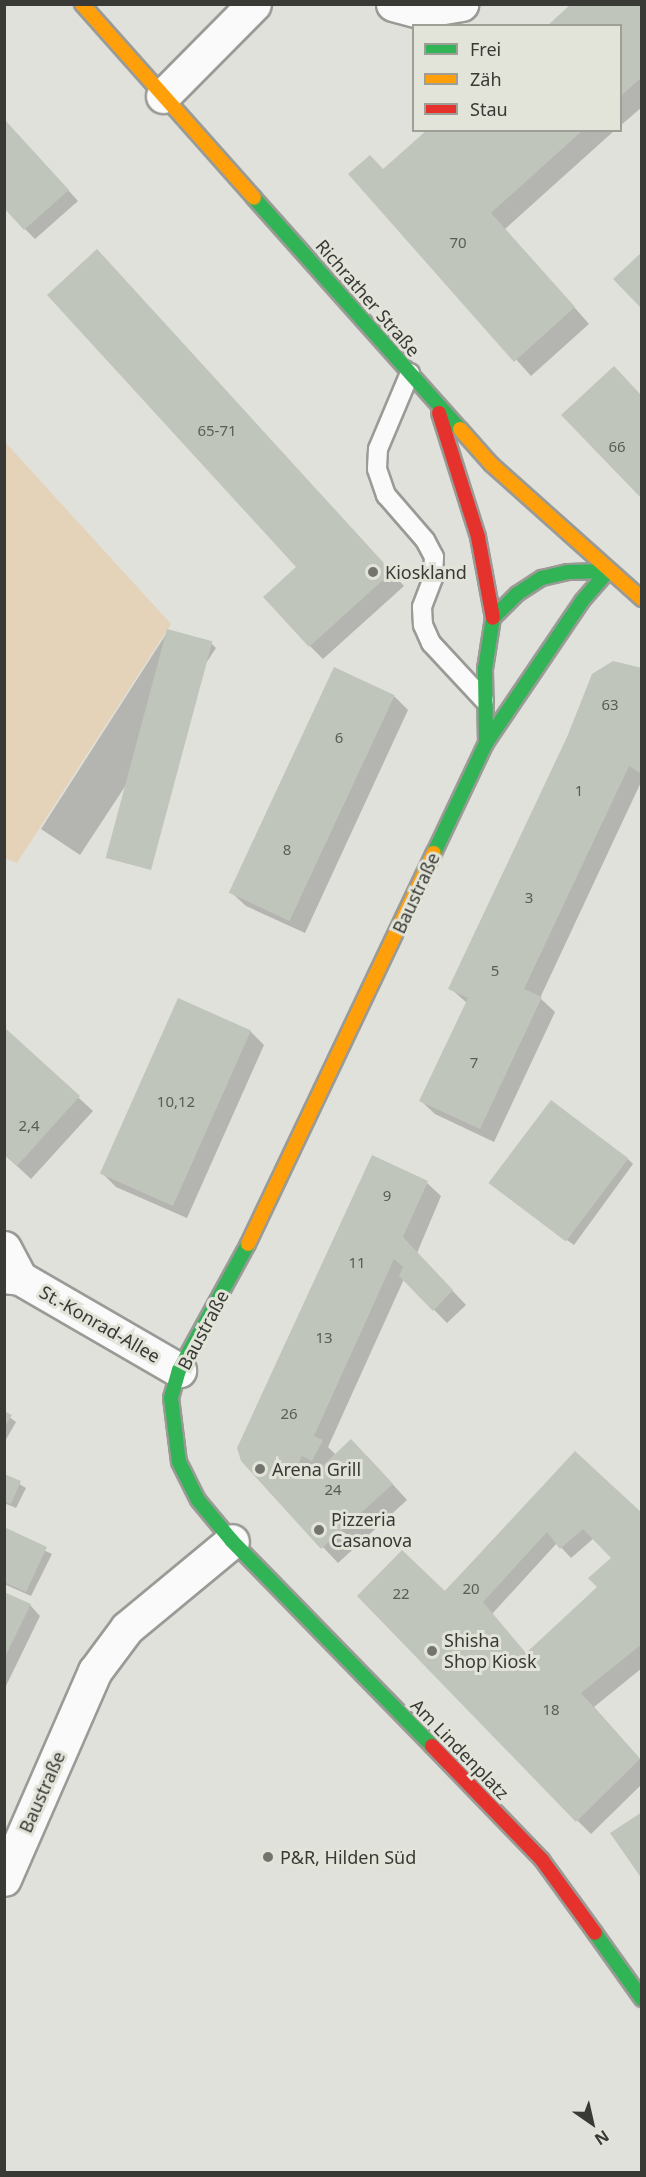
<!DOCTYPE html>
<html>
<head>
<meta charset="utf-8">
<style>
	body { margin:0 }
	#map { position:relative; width:646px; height:2177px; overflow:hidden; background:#e1e1dc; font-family:"Noto Sans",sans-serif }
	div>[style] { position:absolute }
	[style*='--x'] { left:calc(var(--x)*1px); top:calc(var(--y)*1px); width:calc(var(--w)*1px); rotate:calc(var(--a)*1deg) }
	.green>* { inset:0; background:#e4d2b9 }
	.shadow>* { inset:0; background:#0003 }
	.building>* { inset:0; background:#bfc5ba; transform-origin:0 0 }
	.roads { filter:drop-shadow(2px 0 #9a9a96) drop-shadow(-2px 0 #9a9a96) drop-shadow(0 2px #9a9a96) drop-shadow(0 -2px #9a9a96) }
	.lane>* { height:18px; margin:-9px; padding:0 9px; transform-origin:9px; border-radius:9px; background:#fafafa }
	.street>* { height:33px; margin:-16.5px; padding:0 16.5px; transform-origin:16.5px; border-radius:16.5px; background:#fafafa }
	.fast>* { height:14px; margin:-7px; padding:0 7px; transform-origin:7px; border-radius:7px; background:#30b455 }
	.slow>* { height:14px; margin:-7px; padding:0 7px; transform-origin:7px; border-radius:7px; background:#ff9f0a }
	.jam>* { height:14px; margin:-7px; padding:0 7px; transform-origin:7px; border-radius:7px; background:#e5322d }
	.dots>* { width:16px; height:16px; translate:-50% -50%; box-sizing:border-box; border:3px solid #e2e4d9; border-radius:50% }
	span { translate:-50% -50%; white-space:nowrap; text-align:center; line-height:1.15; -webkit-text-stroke:6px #e2e4d9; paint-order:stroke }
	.number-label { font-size:15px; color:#5a5c56 }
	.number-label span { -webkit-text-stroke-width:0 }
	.street-label { font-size:18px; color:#393935 }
	.poi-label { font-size:18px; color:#393935 }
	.left { translate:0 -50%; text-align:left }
	.frame { position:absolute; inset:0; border:6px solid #393935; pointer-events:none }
	.legend { position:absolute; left:412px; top:24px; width:210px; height:108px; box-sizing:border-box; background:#e2e4d9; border:2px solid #9ea097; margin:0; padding:8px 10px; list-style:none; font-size:18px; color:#393935 }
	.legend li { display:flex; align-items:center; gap:12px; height:30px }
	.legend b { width:30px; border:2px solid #9ea097 }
	.north { position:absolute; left:562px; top:2093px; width:60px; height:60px; -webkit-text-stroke:4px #e2e4d9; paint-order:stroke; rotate:146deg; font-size:16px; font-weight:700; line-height:24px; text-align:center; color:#393935 }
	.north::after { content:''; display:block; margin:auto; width:21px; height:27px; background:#393935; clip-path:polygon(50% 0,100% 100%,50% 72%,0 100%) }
</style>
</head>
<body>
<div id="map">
	<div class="green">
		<i style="clip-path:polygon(4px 441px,171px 624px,17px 863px,4px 858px)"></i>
	</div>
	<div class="shadow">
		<i style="clip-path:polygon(642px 4px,642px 107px,620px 126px,620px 26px)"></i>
		<i style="clip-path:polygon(4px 120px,78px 201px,35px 239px,25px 229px)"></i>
		<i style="clip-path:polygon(430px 130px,615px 130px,505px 229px,589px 324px,531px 376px,350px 174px,384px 171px)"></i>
		<i style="clip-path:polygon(110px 265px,404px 586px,323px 659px,310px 646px,298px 568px)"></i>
		<i style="clip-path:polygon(168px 631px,211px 643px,216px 648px,80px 855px,41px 829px)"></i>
		<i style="clip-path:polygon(614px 663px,642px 670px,642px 780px,540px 998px,555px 1012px,494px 1142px,435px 1114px,421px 1101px,467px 1003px,450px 988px)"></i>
		<i style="clip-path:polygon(335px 669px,395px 697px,408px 710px,305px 933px,246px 906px,232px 893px)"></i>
		<i style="clip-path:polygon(4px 1029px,93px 1111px,31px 1179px,4px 1154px)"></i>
		<i style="clip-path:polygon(250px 1031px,264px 1045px,187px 1218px,116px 1187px,102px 1173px)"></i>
		<i style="clip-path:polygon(628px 1159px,633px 1164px,574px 1245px,497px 1189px)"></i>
		<i style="clip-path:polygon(427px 1183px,441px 1196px,417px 1253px,466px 1305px,447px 1323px,404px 1279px,328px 1447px,336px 1455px,367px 1456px,407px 1500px,338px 1563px,274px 1495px)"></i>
		<i style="clip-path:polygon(4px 1413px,16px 1422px,4px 1443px)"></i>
		<i style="clip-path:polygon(evenodd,575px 1454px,642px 1515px,642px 1668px,594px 1707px,642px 1761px,642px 1784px,591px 1834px,577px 1820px,444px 1592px,575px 1454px,594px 1538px,613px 1558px,598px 1587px,527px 1655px,492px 1614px,557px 1543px,571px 1558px,594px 1538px)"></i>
		<i style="clip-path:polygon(4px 1475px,26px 1488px,16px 1508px,4px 1503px)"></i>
		<i style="clip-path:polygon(4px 1532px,52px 1554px,31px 1596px,4px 1584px)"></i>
		<i style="clip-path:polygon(4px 1593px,30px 1605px,40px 1616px,4px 1690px)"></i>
	</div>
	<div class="building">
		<i style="clip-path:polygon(571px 4px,642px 4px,642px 77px,621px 96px,621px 26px,547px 26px)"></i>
		<i style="clip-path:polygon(4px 119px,69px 190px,24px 230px,4px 208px)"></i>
		<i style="clip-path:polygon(427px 130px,583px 130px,491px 213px,575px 307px,514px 362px,348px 174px,370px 155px,383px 169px)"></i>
		<i style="clip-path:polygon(97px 249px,392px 572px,309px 647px,263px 597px,296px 567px,47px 295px)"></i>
		<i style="clip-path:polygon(642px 252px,642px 305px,640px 307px,613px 279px)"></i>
		<i style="clip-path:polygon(614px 366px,642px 396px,642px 499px,561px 415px)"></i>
		<i style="left:167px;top:629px;width:47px;height:237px;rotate:15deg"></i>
		<i style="clip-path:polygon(613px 661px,642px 668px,642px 774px,629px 766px,524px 989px,542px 997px,480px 1129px,419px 1101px,468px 998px,448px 989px,567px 737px,592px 674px)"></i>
		<i style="left:334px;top:667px;width:67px;height:249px;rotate:25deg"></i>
		<i style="left:178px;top:998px;width:80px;height:192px;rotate:24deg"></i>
		<i style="clip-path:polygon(4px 1027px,80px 1096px,17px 1166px,4px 1155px)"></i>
		<i style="left:551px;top:1100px;width:97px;height:104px;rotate:37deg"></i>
		<i style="clip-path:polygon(372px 1155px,428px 1181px,403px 1237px,453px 1290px,433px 1311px,399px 1276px,403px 1267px,394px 1259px,314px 1436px,323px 1440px,312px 1461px,302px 1456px,298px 1465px,312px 1466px,317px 1471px,351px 1439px,393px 1484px,321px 1549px,241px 1461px,237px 1448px)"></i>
		<i style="clip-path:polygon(4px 1411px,12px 1415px,4px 1428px)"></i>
		<i style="clip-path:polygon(evenodd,575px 1451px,642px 1513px,642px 1644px,581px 1693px,640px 1759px,576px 1822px,357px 1596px,402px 1550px,445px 1591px,575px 1451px,583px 1529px,611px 1558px,588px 1578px,597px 1587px,526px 1653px,483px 1602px,547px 1532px,560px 1549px,583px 1529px)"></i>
		<i style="clip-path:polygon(4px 1474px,21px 1481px,11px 1504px,4px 1501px)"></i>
		<i style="clip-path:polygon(4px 1527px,47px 1547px,26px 1592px,4px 1582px)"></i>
		<i style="clip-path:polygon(4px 1592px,31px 1604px,4px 1659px)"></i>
		<i style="clip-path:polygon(642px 1812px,642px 1879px,610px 1833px)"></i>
	</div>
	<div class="roads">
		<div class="lane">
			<i style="--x:410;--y:373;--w:82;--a:112.8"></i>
			<i style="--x:378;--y:449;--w:20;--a:93"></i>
			<i style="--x:377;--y:469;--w:28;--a:71"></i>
			<i style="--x:386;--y:495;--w:60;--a:49.1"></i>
			<i style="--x:425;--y:540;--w:19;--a:62"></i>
			<i style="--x:434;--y:557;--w:21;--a:93"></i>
			<i style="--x:433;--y:578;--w:31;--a:111"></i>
			<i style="--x:422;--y:607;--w:18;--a:87"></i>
			<i style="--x:423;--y:625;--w:20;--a:66"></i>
			<i style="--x:431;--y:643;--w:78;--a:47.1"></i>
		</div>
		<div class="street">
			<i style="--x:393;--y:4;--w:28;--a:15"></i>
			<i style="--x:420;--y:11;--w:42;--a:-9.7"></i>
			<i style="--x:163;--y:96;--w:129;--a:-45.3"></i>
			<i style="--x:4;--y:1248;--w:34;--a:62"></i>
			<i style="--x:4;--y:1276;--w:16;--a:7"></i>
			<i style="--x:20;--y:1278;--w:184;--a:30.1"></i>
			<i style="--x:4;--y:1879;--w:227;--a:-66.4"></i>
			<i style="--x:95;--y:1671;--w:54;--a:-53.3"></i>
			<i style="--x:127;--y:1628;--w:136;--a:-39.6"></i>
		</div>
		<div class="fast">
			<i style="--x:254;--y:198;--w:310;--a:48.3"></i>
			<i style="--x:486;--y:743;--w:74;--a:-90.8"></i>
			<i style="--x:485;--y:669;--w:52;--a:-81.1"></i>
			<i style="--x:493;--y:618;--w:34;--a:-45"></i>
			<i style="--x:517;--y:594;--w:30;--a:-33"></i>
			<i style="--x:542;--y:578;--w:27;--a:-13"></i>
			<i style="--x:568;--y:572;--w:40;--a:-1.4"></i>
			<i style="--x:434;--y:853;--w:122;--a:-64.7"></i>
			<i style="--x:486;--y:743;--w:171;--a:-55.9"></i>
			<i style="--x:582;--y:601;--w:40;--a:-49"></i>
			<i style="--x:248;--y:1244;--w:144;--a:118.7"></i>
			<i style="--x:179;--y:1370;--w:29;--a:106"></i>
			<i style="--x:171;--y:1398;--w:64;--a:82.9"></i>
			<i style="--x:179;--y:1462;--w:42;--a:63.4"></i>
			<i style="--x:198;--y:1500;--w:53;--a:50.3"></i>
			<i style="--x:232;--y:1541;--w:286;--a:45.7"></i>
			<i style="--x:595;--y:1933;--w:81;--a:54.5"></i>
		</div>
		<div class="slow">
			<i style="--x:82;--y:4;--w:259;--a:48.4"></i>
			<i style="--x:460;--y:429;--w:47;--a:48.5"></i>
			<i style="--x:491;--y:464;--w:203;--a:41.8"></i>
			<i style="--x:248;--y:1244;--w:433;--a:-64.6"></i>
		</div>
		<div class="jam">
			<i style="--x:439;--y:413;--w:130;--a:72.5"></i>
			<i style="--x:478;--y:537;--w:82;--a:79.5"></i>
			<i style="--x:432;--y:1746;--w:158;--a:46"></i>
			<i style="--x:542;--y:1860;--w:90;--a:54"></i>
		</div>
	</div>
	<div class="dots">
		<i style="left:373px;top:572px;background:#74746f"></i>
		<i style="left:260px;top:1469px;background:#74746f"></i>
		<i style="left:319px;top:1530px;background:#74746f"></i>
		<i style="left:432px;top:1651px;background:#74746f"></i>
		<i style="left:268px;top:1857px;background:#74746f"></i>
	</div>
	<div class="number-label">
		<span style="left:458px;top:243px">70</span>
		<span style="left:217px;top:431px">65-71</span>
		<span style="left:617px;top:447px">66</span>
		<span style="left:610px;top:705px">63</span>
		<span style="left:339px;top:738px">6</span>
		<span style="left:579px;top:791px">1</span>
		<span style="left:287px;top:850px">8</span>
		<span style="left:529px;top:898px">3</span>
		<span style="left:495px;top:971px">5</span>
		<span style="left:474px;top:1063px">7</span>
		<span style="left:176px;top:1102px">10,12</span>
		<span style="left:29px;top:1126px">2,4</span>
		<span style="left:387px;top:1196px">9</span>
		<span style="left:357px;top:1263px">11</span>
		<span style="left:324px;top:1338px">13</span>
		<span style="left:289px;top:1414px">26</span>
		<span style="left:333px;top:1490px">24</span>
		<span style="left:471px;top:1589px">20</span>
		<span style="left:401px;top:1594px">22</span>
		<span style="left:551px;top:1710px">18</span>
	</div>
	<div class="street-label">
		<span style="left:368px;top:298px;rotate:49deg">Richrather Straße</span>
		<span style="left:416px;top:893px;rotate:-65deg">Baustraße</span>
		<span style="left:100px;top:1324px;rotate:30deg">St.-Konrad-Allee</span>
		<span style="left:203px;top:1330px;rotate:-62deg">Baustraße</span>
		<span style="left:460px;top:1749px;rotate:46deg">Am Lindenplatz</span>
		<span style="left:42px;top:1792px;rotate:-66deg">Baustraße</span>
	</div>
	<div class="poi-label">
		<span class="left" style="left:385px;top:572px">Kioskland</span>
		<span class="left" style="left:272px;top:1469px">Arena Grill</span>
		<span class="left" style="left:331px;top:1530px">Pizzeria<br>Casanova</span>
		<span class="left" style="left:444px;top:1651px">Shisha<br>Shop Kiosk</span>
		<span class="left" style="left:280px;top:1857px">P&amp;R, Hilden Süd</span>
	</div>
	<div class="frame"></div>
	<ul class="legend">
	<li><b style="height:8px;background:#30b455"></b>Frei</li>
	<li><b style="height:8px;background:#ff9f0a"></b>Zäh</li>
	<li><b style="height:8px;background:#e5322d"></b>Stau</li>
	</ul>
	<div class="north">N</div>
</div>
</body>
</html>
